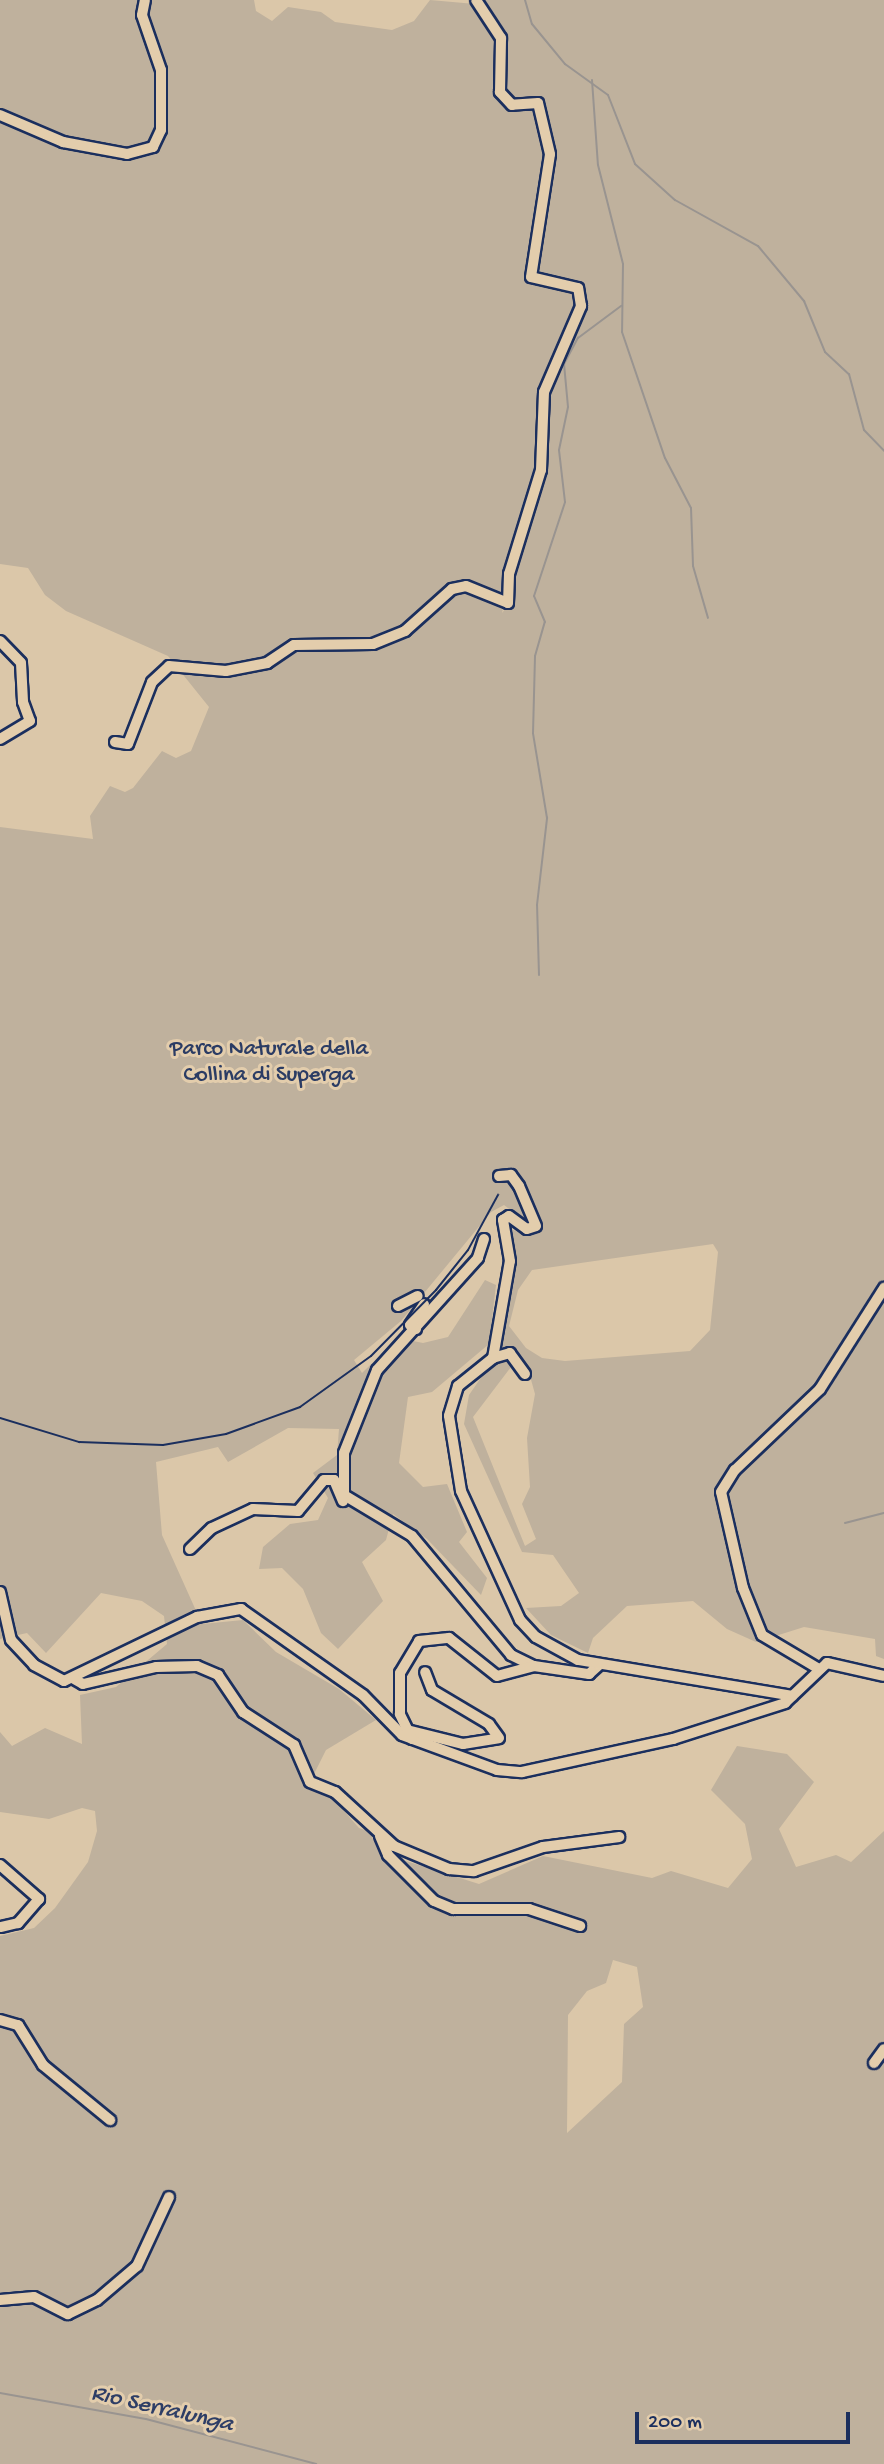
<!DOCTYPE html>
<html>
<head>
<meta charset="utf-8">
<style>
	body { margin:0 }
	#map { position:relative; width:884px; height:2464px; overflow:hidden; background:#dbc7a9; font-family:"Gochi Hand",sans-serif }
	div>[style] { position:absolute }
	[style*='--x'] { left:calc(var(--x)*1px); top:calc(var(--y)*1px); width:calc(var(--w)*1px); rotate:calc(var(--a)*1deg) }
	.green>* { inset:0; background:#bfb19d }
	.stream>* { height:2px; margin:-1px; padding:0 1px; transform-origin:1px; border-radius:1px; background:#999490 }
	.roads { filter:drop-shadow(2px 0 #1b2f5e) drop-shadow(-2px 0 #1b2f5e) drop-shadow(0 2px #1b2f5e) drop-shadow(0 -2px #1b2f5e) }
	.minor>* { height:10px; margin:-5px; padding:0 5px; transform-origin:5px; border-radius:5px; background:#e3cdac }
	.tram>* { height:2px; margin:-1px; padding:0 1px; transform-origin:1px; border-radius:1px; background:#1b2f5e }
	span { translate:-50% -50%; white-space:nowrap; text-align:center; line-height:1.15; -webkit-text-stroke:6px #e3cdac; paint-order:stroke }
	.park-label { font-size:23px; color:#2b3c64 }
	.water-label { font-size:24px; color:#2e3e66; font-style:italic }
	.scale { position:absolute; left:635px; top:2412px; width:215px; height:32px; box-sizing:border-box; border:4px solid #1b2f5e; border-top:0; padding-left:9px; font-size:21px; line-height:24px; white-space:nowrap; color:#1b2f5e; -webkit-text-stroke:5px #e3cdac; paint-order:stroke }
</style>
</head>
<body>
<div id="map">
	<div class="green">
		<i style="clip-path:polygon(evenodd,0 0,254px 0,256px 11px,272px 21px,288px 7px,321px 12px,335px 22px,392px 30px,414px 21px,430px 0,475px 4px,497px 39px,497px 93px,511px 108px,535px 106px,547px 154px,527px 279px,538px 286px,575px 290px,578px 305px,541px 392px,538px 469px,502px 613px,513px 599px,512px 574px,544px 470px,547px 393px,585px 306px,580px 285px,534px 276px,553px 154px,541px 100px,513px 101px,504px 91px,504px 38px,481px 0,884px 0,884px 1659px,876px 1656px,875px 1639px,804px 1627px,756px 1642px,727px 1629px,693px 1601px,627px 1606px,593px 1638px,588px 1653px,551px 1635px,526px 1608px,561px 1606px,579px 1593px,553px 1555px,522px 1552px,464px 1424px,469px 1395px,500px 1350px,508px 1253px,498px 1237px,500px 1224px,520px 1233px,529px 1224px,504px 1205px,491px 1212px,401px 1321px,354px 1360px,362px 1373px,398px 1338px,423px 1343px,448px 1337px,485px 1280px,496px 1285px,489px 1344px,432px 1392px,408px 1397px,399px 1463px,423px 1487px,447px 1484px,467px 1532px,459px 1542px,487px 1578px,481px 1595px,427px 1539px,393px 1514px,386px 1540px,362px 1562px,383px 1601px,338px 1649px,321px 1633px,303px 1589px,282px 1568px,259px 1569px,263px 1547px,290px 1524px,318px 1520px,328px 1498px,313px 1473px,337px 1455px,339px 1429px,288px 1428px,228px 1462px,218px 1447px,156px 1462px,162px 1535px,202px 1624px,243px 1620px,276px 1652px,339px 1689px,376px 1720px,326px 1750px,313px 1776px,359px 1828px,371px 1832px,373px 1840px,406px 1861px,479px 1884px,543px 1856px,652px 1878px,671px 1871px,728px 1888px,752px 1859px,745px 1824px,711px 1790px,737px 1746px,787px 1754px,814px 1782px,779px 1829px,796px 1867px,836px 1855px,851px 1862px,884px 1831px,884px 2464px,0 2464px,0 1936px,34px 1928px,55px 1908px,88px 1862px,97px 1831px,95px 1811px,82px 1808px,49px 1819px,0 1812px,0 1732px,12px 1746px,45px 1728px,82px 1744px,80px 1695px,116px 1687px,167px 1644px,164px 1616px,142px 1601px,101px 1593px,46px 1653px,27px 1633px,0 1639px,0 827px,93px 839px,90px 816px,110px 786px,125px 792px,133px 788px,162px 751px,176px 758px,191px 751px,209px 707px,168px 656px,66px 611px,45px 595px,28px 568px,0 564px,0 0,713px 1244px,718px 1252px,710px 1330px,690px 1351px,565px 1361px,542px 1358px,526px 1348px,509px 1326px,518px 1290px,532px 1270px,713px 1244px,0 0,514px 1363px,528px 1369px,535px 1394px,527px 1438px,530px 1487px,522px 1504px,536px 1539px,525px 1546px,473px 1417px,514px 1363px,0 0,613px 1960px,637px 1967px,643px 2007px,624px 2024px,622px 2082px,567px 2133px,568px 2015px,587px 1991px,606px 1983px,613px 1960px)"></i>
	</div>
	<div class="stream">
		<i style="--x:525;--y:0;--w:25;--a:74"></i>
		<i style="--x:532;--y:24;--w:52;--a:50.5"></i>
		<i style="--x:565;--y:64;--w:53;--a:35.8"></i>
		<i style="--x:608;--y:95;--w:74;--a:68.6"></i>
		<i style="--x:635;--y:164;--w:54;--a:42"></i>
		<i style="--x:675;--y:200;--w:95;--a:29"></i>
		<i style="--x:758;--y:246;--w:72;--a:50.1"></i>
		<i style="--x:804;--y:301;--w:55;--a:67.6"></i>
		<i style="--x:825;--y:352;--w:33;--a:43"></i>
		<i style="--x:849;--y:374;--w:58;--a:75"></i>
		<i style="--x:864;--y:430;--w:29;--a:46"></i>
		<i style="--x:592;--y:80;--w:85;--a:86"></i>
		<i style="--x:598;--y:165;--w:102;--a:75.8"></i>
		<i style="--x:623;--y:264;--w:68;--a:90.8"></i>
		<i style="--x:622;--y:332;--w:133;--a:71.2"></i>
		<i style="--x:665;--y:458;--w:56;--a:62.5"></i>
		<i style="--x:691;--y:508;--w:58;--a:88"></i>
		<i style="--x:693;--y:566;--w:54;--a:73.9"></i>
		<i style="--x:539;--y:975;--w:70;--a:-91.6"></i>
		<i style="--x:537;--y:905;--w:88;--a:-83.4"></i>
		<i style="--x:547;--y:818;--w:86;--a:-99.4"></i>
		<i style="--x:533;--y:733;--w:77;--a:-88.5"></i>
		<i style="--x:535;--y:656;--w:35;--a:-74"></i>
		<i style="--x:545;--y:622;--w:28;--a:-113"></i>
		<i style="--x:534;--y:596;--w:99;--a:-71.7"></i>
		<i style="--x:565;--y:502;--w:52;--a:-96.6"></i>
		<i style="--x:559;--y:450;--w:44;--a:-78.2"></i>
		<i style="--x:568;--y:407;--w:43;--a:-95.3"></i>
		<i style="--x:564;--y:364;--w:30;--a:-62"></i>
		<i style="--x:578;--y:338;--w:54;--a:-36.7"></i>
		<i style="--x:845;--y:1523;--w:40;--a:-14.4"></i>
		<i style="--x:0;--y:2393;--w:148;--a:10.1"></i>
		<i style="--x:146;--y:2419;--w:176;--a:14.8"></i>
	</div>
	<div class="roads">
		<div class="minor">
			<i style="--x:0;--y:115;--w:69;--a:23.2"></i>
			<i style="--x:63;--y:142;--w:65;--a:10.6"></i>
			<i style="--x:127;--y:154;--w:27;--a:-15"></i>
			<i style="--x:153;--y:147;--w:19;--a:-65"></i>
			<i style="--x:161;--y:130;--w:60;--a:-90"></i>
			<i style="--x:161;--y:70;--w:58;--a:-109.1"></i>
			<i style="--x:142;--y:15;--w:15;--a:-79"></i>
			<i style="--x:0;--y:641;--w:30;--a:46"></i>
			<i style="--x:21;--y:663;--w:39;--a:87"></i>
			<i style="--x:23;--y:702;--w:20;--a:70"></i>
			<i style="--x:30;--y:721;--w:35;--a:149"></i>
			<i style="--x:115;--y:742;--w:13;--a:9"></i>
			<i style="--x:128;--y:744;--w:66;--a:-68.8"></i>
			<i style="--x:152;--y:682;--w:23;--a:-43"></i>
			<i style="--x:169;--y:666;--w:57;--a:5"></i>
			<i style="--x:226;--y:671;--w:42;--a:-11"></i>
			<i style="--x:267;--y:663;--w:32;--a:-34"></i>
			<i style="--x:294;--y:645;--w:79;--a:-0.7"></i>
			<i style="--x:373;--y:644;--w:35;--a:-22"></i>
			<i style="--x:405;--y:631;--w:63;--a:-41.8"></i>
			<i style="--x:452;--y:589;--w:14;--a:-12"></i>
			<i style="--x:466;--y:586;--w:45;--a:22"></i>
			<i style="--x:508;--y:603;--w:29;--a:-88"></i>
			<i style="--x:509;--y:574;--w:109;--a:-72.9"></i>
			<i style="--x:541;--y:470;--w:78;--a:-87.8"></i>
			<i style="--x:544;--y:392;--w:94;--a:-66.7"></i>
			<i style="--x:581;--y:306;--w:18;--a:-99"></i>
			<i style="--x:578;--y:288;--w:48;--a:-166.8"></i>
			<i style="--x:531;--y:277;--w:124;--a:-81.2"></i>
			<i style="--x:550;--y:154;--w:52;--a:-103.2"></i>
			<i style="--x:538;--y:103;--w:26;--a:176"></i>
			<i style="--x:512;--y:105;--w:18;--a:-133"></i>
			<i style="--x:500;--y:92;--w:54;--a:-88.9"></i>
			<i style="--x:501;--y:38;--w:45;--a:-123.3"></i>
			<i style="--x:484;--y:1239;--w:20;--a:108"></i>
			<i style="--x:478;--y:1258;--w:151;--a:132"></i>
			<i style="--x:377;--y:1370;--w:89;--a:111.7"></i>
			<i style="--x:344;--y:1453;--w:42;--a:90"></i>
			<i style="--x:344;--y:1495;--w:79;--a:31.1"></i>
			<i style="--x:412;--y:1536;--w:155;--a:50.2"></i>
			<i style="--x:511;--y:1655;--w:25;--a:26"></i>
			<i style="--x:534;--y:1666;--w:56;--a:8.3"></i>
			<i style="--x:589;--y:1674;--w:13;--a:-42"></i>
			<i style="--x:398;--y:1306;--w:22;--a:-27"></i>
			<i style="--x:416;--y:1329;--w:7;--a:-146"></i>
			<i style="--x:410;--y:1325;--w:25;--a:-56"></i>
			<i style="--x:493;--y:1358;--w:98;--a:-80.1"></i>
			<i style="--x:510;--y:1261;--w:42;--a:-99.7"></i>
			<i style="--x:503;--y:1220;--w:7;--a:-34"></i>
			<i style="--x:509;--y:1216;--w:22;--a:36"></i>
			<i style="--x:527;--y:1229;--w:9;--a:-18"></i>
			<i style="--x:536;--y:1226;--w:43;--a:-113"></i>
			<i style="--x:519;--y:1186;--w:14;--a:-126"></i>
			<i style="--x:511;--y:1175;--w:12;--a:175"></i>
			<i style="--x:525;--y:1374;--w:26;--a:-126"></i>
			<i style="--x:510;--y:1353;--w:18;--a:164"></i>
			<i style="--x:493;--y:1358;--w:45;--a:141.3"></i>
			<i style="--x:458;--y:1386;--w:31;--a:107"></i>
			<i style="--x:449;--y:1416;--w:76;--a:80.9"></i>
			<i style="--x:461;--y:1491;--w:142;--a:65.4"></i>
			<i style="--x:520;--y:1620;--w:23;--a:47"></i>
			<i style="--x:536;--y:1637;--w:48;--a:28.7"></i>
			<i style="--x:578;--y:1660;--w:217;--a:9.5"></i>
			<i style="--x:190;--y:1549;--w:30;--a:-44"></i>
			<i style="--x:212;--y:1528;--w:45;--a:-24.9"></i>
			<i style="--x:253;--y:1509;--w:45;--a:2.5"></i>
			<i style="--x:298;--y:1511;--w:40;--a:-50"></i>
			<i style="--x:324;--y:1480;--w:10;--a:0"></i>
			<i style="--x:334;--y:1480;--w:23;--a:67"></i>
			<i style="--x:0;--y:1592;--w:49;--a:77.1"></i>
			<i style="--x:11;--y:1640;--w:34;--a:47"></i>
			<i style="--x:34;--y:1665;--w:34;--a:28"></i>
			<i style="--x:64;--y:1681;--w:148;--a:-25.7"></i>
			<i style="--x:197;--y:1617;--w:45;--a:-10.3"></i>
			<i style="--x:241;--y:1609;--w:149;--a:35.2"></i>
			<i style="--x:363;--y:1695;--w:56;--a:45.7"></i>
			<i style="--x:402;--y:1735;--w:101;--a:20.2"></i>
			<i style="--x:497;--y:1770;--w:25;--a:5"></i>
			<i style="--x:522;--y:1772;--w:155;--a:-12.3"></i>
			<i style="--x:673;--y:1739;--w:118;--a:-17.8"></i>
			<i style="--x:785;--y:1703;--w:58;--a:-43.6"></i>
			<i style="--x:827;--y:1663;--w:58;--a:12.8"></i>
			<i style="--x:819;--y:1669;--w:66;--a:-149.2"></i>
			<i style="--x:762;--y:1635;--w:51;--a:-112"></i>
			<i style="--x:743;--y:1588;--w:98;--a:-102.9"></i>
			<i style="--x:721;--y:1492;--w:26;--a:-58"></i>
			<i style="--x:735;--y:1470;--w:117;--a:-43.6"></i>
			<i style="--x:820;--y:1389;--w:120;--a:-57.6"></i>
			<i style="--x:74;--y:1679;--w:10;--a:29"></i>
			<i style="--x:83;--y:1684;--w:75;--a:-13.1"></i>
			<i style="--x:156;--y:1667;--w:41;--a:-1.4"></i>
			<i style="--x:197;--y:1666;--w:23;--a:23"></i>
			<i style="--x:218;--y:1675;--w:45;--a:56"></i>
			<i style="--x:243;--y:1712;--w:61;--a:32.9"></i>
			<i style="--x:294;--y:1745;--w:40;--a:66.6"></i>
			<i style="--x:310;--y:1782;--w:27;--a:22"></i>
			<i style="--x:335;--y:1792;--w:80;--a:42.5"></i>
			<i style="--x:394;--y:1846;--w:60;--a:22.7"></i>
			<i style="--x:449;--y:1869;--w:25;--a:5"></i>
			<i style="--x:474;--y:1871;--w:73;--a:-19.2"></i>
			<i style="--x:543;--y:1847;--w:77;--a:-7.5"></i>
			<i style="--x:411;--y:1731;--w:54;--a:14"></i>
			<i style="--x:463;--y:1744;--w:36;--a:-9"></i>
			<i style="--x:499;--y:1738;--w:17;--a:-126"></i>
			<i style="--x:489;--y:1724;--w:66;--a:-149.2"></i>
			<i style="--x:432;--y:1690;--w:19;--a:-111"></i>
			<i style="--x:412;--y:1739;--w:28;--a:-116"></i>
			<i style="--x:400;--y:1714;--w:41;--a:-90"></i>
			<i style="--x:400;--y:1673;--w:37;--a:-59"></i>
			<i style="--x:419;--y:1641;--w:30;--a:-6"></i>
			<i style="--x:449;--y:1638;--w:61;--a:38.4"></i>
			<i style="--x:497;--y:1676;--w:38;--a:-15"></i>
			<i style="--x:380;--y:1836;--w:21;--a:67"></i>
			<i style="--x:388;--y:1855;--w:65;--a:45"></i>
			<i style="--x:434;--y:1901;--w:21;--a:23"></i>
			<i style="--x:453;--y:1909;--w:76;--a:0"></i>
			<i style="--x:529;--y:1909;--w:54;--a:18.4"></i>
			<i style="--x:0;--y:1865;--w:52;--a:41.1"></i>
			<i style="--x:39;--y:1899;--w:32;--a:131"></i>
			<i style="--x:18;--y:1923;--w:18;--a:167"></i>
			<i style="--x:0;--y:2020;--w:19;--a:16"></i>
			<i style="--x:18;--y:2025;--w:47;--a:58"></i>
			<i style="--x:43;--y:2065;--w:87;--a:39.4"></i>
			<i style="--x:874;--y:2063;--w:17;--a:-54"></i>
			<i style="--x:0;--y:2300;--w:34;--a:-5"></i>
			<i style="--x:34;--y:2297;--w:38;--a:27"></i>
			<i style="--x:68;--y:2314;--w:32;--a:-26"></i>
			<i style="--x:97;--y:2300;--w:52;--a:-40.4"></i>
			<i style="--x:137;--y:2266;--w:76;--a:-65.1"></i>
		</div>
	</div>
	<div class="tram">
		<i style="--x:0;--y:1418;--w:83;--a:16.9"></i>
		<i style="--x:79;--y:1442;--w:84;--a:2"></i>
		<i style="--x:163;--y:1445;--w:64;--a:-9.9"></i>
		<i style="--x:226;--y:1434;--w:79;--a:-20"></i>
		<i style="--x:300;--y:1407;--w:87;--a:-35.7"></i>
		<i style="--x:371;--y:1356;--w:93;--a:-45.4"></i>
		<i style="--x:436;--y:1290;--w:51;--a:-51.3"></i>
		<i style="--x:468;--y:1250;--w:63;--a:-61.4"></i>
	</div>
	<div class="park-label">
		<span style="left:269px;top:1063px">Parco Naturale della<br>Collina di Superga</span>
	</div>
	<div class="water-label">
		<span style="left:162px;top:2410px;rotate:13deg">Rio Serralunga</span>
	</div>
	<div class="scale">200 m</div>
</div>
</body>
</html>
